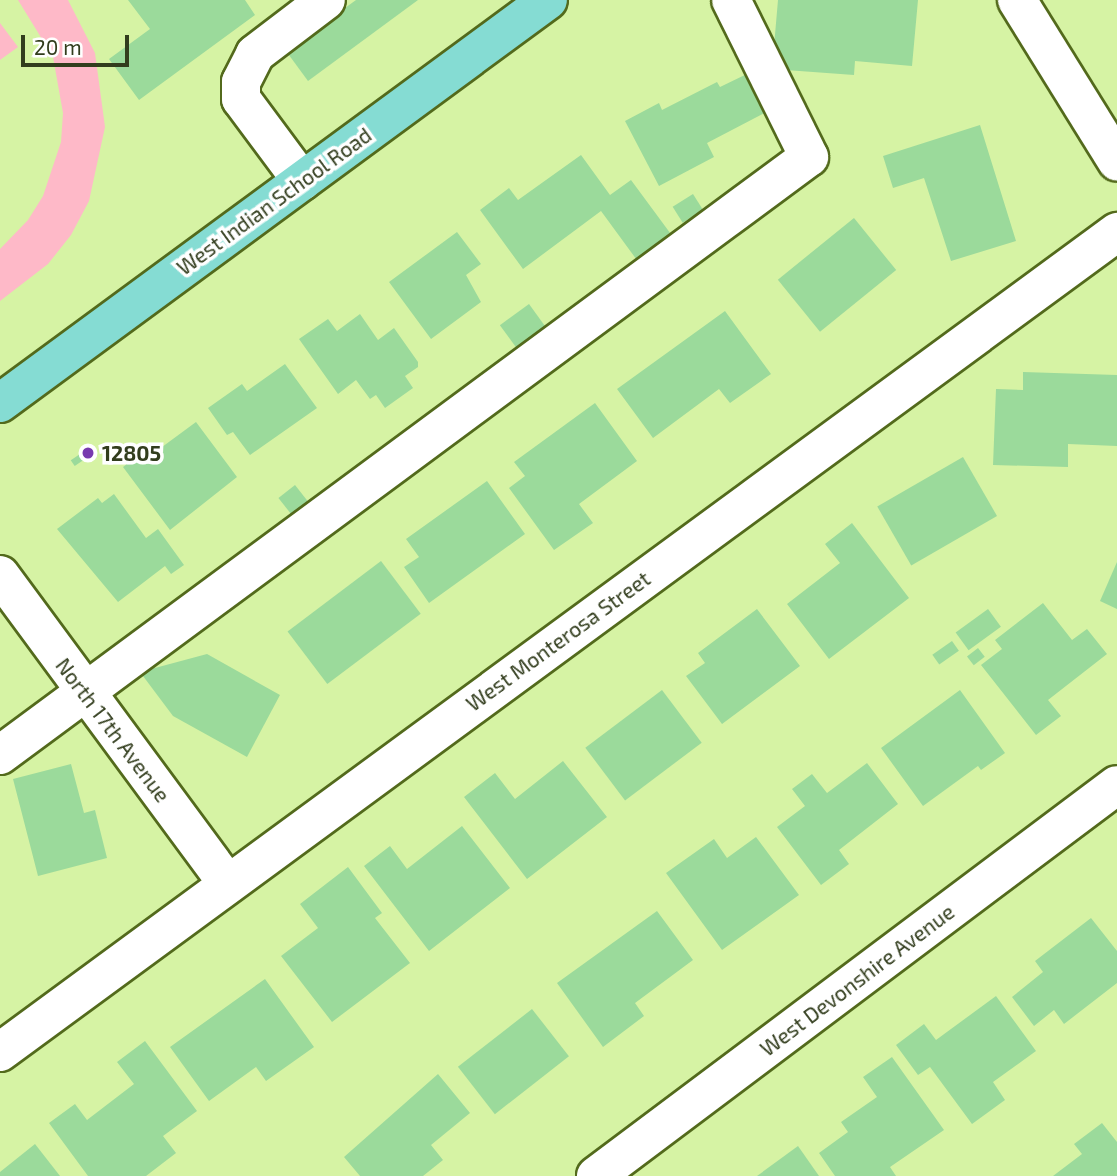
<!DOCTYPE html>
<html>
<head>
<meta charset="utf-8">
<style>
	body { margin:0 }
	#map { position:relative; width:1117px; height:1176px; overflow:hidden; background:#d6f3a4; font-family:"Exo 2",sans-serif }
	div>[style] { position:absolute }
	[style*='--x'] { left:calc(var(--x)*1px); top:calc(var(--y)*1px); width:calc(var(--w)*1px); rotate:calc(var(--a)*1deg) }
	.green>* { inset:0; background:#feb9c8 }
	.building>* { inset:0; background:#9bda9b; transform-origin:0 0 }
	.roads { filter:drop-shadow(2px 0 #536a1c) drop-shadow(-2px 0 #536a1c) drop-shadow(0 2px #536a1c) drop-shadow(0 -2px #536a1c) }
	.minor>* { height:38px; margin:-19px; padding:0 19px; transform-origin:19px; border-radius:19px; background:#fff }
	.major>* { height:38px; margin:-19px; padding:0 19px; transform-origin:19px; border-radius:19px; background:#85dcd3 }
	.dots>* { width:19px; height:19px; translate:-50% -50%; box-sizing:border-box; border:4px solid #fff; border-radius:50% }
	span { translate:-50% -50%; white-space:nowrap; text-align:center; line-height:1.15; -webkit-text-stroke:7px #fff; paint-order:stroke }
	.street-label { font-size:21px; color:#323d1d }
	.poi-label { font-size:21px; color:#323d1d; font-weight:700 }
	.left { translate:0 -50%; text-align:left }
	.scale { position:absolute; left:21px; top:35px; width:108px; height:32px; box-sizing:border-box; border:4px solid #323d1d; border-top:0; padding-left:9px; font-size:21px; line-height:24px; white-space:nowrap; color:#323d1d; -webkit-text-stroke:5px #fff; paint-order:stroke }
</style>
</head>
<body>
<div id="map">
	<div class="green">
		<i style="clip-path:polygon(18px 0,68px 0,95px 53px,105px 127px,89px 201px,71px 235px,48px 264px,0 301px,0 249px,28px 220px,43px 196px,61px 142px,63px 113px,53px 57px)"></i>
		<i style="clip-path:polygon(0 23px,18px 47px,0 60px)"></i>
	</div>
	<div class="building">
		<i style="clip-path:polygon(128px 0,245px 0,255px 15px,139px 100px,109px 59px,150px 29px)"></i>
		<i style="clip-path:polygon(356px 0,418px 0,308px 81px,286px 51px)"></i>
		<i style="clip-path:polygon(778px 0,918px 0,912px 66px,855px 61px,854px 75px,772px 69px)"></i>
		<i style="clip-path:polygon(751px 72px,770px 110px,707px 143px,714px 157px,659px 186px,625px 121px,659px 103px,662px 110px,717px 82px,720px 87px)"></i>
		<i style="clip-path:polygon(980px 125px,1016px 241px,951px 261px,924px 178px,893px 188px,883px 156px)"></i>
		<i style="clip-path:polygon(581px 155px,610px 195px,631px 180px,676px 241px,642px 267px,601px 211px,523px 269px,480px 210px,509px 188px,518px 200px)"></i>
		<i style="left:693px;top:194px;width:19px;height:24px;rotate:58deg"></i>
		<i style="left:854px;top:218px;width:67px;height:98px;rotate:51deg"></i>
		<i style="clip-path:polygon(457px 232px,481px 264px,466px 275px,481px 302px,431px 339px,389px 282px)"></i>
		<i style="left:529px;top:304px;width:37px;height:36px;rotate:54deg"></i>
		<i style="clip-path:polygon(725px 311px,771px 374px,730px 403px,719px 389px,653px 438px,617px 389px)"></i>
		<i style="clip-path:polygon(360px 314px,378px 340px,394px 328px,418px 362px,418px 367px,405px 376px,413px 388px,385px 408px,376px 395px,370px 399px,356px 380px,338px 394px,299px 339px,328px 319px,337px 331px)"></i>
		<i style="clip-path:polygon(285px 364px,317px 408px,250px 455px,233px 432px,227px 435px,208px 408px,242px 384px,247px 391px)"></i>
		<i style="clip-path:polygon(1023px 372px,1117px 375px,1117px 446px,1068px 444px,1068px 467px,993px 465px,996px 389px,1023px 390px)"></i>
		<i style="clip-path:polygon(595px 403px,637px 461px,579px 504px,593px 523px,554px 550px,509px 488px,525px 476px,514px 462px)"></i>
		<i style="clip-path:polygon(196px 422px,237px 477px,170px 530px,123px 467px,154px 444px,158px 450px)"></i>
		<i style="left:89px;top:448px;width:7px;height:22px;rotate:56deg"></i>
		<i style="left:963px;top:457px;width:68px;height:99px;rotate:60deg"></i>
		<i style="clip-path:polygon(487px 481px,525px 534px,429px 603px,404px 567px,419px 557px,406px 539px)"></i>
		<i style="left:295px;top:485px;width:23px;height:21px;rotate:52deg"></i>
		<i style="clip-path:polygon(114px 494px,146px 538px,158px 529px,184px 565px,171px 574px,165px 566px,118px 602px,57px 529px,98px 498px,102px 503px)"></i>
		<i style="clip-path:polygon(852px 523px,909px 598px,829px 659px,787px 604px,840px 563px,825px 544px)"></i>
		<i style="left:381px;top:561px;width:66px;height:117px;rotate:53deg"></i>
		<i style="clip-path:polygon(1117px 562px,1117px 609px,1100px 601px)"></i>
		<i style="clip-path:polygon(1043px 603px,1072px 640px,1087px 629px,1107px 654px,1048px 700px,1061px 716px,1036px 735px,981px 665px,1002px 649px,995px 640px)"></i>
		<i style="clip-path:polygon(757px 609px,800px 666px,722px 724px,686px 676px,705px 663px,698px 653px)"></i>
		<i style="left:988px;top:609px;width:22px;height:40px;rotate:54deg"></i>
		<i style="left:952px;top:641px;width:12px;height:24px;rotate:55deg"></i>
		<i style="left:978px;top:648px;width:11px;height:14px;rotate:52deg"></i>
		<i style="clip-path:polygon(207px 654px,280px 695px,247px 757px,173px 716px,140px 672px)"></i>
		<i style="left:662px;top:690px;width:66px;height:96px;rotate:53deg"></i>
		<i style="clip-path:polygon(960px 690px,1005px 753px,981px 770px,978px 766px,923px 806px,881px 748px)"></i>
		<i style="clip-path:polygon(563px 761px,607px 817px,527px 879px,464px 797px,495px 773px,515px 799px)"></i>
		<i style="clip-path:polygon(867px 763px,898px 804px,839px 850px,849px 864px,821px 885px,777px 827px,805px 806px,792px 789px,812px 774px,827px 793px)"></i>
		<i style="clip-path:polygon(71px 764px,84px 813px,95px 810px,107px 858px,38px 876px,13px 779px)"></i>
		<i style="clip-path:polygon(462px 826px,510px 888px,429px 951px,364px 866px,390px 846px,407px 869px)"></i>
		<i style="clip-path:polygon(756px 837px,799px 895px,722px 950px,666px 873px,714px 839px,727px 858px)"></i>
		<i style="clip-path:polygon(348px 867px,382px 913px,375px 918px,410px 963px,332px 1022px,281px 956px,318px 928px,300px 904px)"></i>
		<i style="clip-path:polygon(657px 911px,693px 960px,635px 1003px,644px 1016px,603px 1047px,557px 983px)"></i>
		<i style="clip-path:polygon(1091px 918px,1117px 951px,1117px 983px,1064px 1024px,1054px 1010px,1034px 1026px,1012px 997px,1043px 972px,1035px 961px)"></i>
		<i style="clip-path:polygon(265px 979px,314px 1047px,266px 1081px,256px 1067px,209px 1101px,170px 1047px)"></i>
		<i style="clip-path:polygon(996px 996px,1036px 1051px,993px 1082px,1005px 1100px,972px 1124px,930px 1067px,918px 1075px,896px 1045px,924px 1024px,936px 1040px)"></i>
		<i style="left:532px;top:1009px;width:60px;height:94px;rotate:52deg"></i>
		<i style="clip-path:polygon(145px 1041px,197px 1111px,163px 1136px,176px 1153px,146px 1176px,88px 1176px,49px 1123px,75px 1104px,87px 1120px,134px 1084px,117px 1062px)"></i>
		<i style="clip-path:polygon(892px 1057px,944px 1130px,890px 1167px,896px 1176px,835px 1176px,819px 1153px,848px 1132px,841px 1122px,877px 1097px,863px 1077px)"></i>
		<i style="clip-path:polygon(438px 1074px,470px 1113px,431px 1145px,443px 1160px,423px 1176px,360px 1176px,344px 1157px)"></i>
		<i style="clip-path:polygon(1102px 1123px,1117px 1142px,1117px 1176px,1053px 1176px,1082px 1154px,1074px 1144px)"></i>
		<i style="clip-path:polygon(35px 1144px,60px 1176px,0 1176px,0 1172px)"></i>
		<i style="clip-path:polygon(798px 1146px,819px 1176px,757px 1176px)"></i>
	</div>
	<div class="roads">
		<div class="minor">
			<i style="--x:1017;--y:0;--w:190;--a:58.2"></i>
			<i style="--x:302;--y:181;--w:102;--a:-126.6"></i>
			<i style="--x:241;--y:99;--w:17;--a:-90"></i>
			<i style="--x:241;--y:82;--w:31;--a:-63"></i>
			<i style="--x:255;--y:54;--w:89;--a:-37.3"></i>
			<i style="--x:0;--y:575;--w:384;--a:53.6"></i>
			<i style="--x:0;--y:755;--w:1006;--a:-36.47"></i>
			<i style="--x:809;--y:157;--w:175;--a:-116.4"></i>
			<i style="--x:0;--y:1052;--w:1386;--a:-36.28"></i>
			<i style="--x:596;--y:1176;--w:651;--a:-36.89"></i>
		</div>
		<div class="major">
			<i style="--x:0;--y:403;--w:680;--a:-36.33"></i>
		</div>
	</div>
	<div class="dots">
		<i style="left:88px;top:453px;background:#783aaf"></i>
	</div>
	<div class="street-label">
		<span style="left:274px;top:201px;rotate:-36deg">West Indian School Road</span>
		<span style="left:558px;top:641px;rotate:-36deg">West Monterosa Street</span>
		<span style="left:113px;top:730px;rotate:53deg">North 17th Avenue</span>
		<span style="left:857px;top:980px;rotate:-37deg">West Devonshire Avenue</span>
	</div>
	<div class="poi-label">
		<span class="left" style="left:102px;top:453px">12805</span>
	</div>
	<div class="scale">20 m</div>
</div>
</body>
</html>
